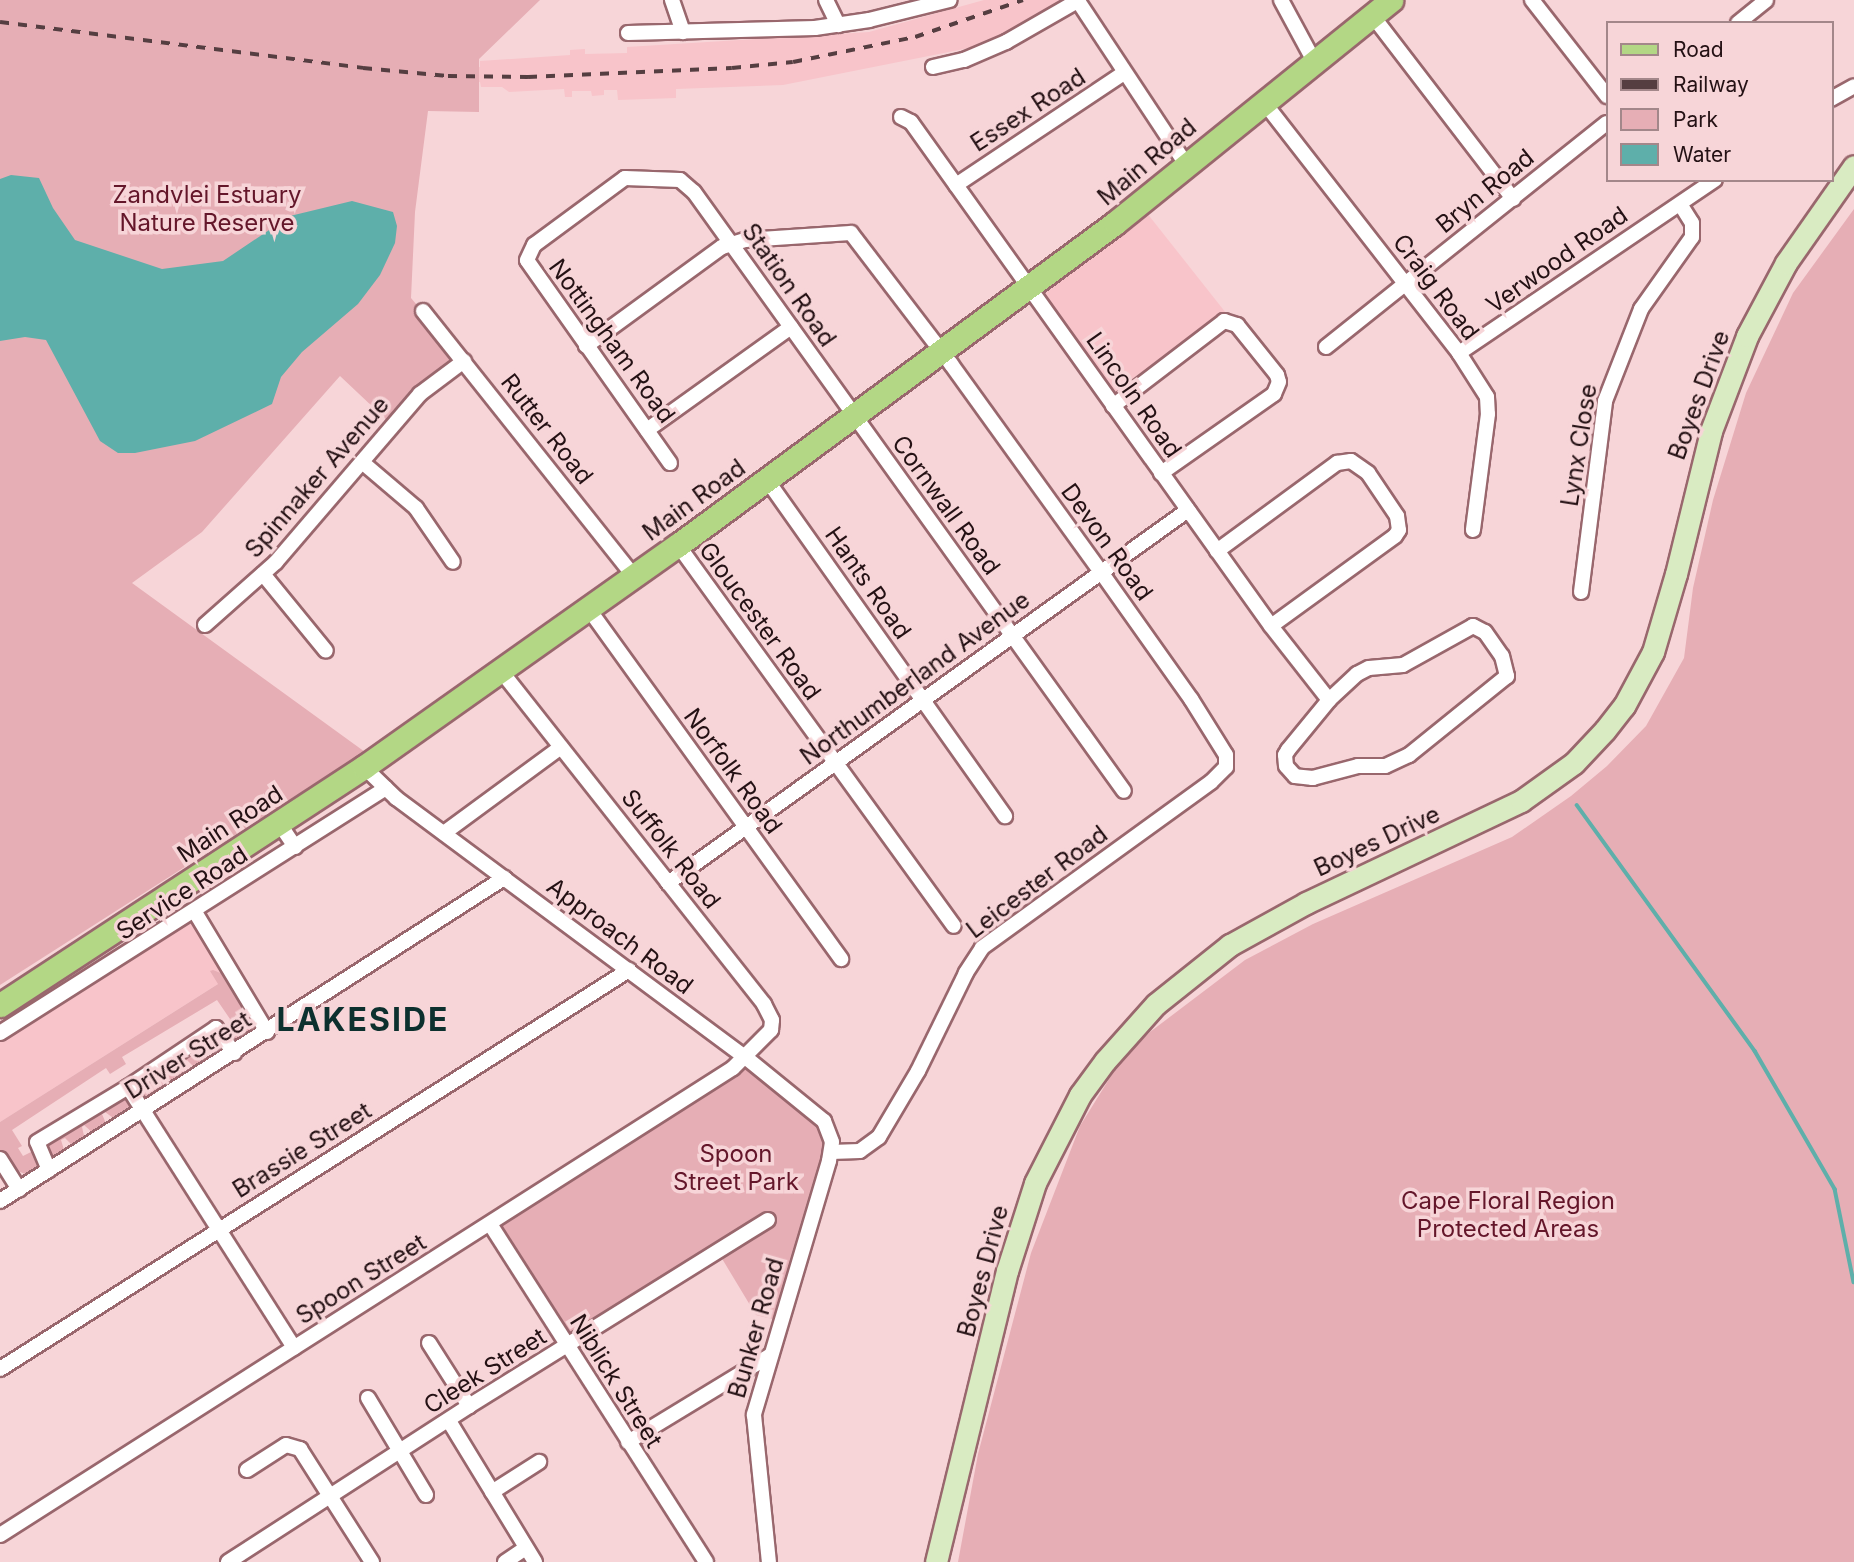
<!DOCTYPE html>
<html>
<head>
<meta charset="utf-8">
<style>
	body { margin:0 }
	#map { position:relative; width:1854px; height:1562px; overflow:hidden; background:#f7d5d8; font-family:Inter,sans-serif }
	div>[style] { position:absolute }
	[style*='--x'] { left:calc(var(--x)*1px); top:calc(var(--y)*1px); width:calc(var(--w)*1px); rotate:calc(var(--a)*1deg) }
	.built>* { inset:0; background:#f8c4ca }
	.green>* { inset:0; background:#e6aeb5 }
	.water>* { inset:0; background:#5eafaa }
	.stream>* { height:3.5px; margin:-1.75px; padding:0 1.75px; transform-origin:1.75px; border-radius:1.75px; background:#5eafaa }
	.roads { filter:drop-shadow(2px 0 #99676d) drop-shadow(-2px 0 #99676d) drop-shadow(0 2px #99676d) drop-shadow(0 -2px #99676d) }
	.street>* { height:14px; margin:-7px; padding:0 7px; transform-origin:7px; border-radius:7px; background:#fff }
	.secondary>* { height:21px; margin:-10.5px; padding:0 10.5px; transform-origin:10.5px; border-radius:10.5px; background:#d9ebc2 }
	.primary>* { height:23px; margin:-11.5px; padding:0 11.5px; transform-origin:11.5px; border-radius:11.5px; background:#b3d785 }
	.rail>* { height:3.5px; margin-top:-1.75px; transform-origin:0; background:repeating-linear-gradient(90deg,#553e41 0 9px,transparent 0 18px) }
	span { translate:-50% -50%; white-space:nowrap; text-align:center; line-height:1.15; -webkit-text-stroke:7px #f7d5d8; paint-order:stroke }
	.street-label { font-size:24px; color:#241114 }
	.park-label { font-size:24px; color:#64162a }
	.district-label { font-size:32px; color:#0c302e; font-weight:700; letter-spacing:2px }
	.legend { position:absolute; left:1606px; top:21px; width:228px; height:161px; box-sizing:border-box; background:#f7d5d8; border:2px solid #a3878a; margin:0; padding:9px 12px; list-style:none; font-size:21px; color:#241114 }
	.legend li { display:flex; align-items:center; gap:14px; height:35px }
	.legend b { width:35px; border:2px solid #a3878a }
</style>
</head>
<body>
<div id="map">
	<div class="built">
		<i style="clip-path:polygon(984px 0,1063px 0,989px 44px,783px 85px,676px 89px,676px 98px,618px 100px,617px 90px,604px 90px,604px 95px,592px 96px,591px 91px,572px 91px,572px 97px,565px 97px,564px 89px,509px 92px,502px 87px,481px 87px,480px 82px,423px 79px,417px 62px,480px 67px,480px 61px,570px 55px,570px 50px,585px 49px,585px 54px,627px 53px,627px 47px,869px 32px)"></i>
		<i style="clip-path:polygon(1139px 203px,1226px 313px,1229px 321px,1113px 406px,1030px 288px)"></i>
		<i style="clip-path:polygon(195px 912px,232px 975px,0 1122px,0 1033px)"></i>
	</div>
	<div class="green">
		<i style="clip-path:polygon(0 0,540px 0,479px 59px,479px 112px,428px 111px,415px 212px,411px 298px,464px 361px,393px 426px,340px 376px,202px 532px,132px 583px,365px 752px,0 985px)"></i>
		<i style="clip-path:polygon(1854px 209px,1854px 1562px,958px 1562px,978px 1454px,1031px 1253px,1080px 1126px,1119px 1063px,1150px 1032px,1245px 960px,1313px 924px,1512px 837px,1571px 796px,1607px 766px,1646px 726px,1684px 658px,1693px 588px,1713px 500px,1746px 393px,1793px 293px)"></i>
		<i style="clip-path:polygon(213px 970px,223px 974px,250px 1014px,252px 1026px,249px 1035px,235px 1044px,225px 1031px,230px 1019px,217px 1000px,122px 1057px,126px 1064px,110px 1074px,106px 1068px,12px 1130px,22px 1146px,18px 1148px,23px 1156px,35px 1150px,44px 1166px,25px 1174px,13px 1169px,0 1150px,0 1122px,218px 984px,210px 971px)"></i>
		<i style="clip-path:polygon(218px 1036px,228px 1049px,217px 1056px,207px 1048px,203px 1050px,207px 1062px,196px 1069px,187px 1060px,183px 1063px,186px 1075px,173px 1084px,165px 1074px,161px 1077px,165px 1089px,146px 1101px,136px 1093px,136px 1088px,147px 1077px,159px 1077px,176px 1059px,181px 1063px,185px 1061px,183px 1054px,198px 1047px,202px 1050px)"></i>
		<i style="clip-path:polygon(744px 1056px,830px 1134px,781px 1321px,756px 1315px,718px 1252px,567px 1346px,490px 1224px)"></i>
		<i style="clip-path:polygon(119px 1095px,129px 1096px,132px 1110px,116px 1120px,105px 1112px,102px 1114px,107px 1126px,94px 1134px,84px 1125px,82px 1127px,85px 1140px,74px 1147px,65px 1138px,61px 1140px,65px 1153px,53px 1160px,45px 1151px,47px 1143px,63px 1137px,62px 1132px,80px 1126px,83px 1120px,101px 1113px,104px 1106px)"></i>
	</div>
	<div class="water">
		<i style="clip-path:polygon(11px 175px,39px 178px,53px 208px,75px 240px,162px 269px,223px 261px,290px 216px,352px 201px,393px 212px,397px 226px,395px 243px,380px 275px,358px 304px,302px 352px,281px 377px,272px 404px,195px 441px,135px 453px,118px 453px,100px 441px,46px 340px,25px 337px,0 341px,0 179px)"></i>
	</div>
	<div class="stream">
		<i style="--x:1577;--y:805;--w:304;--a:54.1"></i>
		<i style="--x:1755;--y:1051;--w:160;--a:59.9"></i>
		<i style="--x:1835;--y:1189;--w:95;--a:78.5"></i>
	</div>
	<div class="roads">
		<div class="street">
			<i style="--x:672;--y:0;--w:34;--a:71"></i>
			<i style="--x:826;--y:0;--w:28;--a:64"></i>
			<i style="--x:1281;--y:0;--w:69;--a:61.6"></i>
			<i style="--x:1532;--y:0;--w:122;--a:52"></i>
			<i style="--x:1078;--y:1;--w:196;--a:56.5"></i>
			<i style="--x:1372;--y:15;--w:232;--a:52.5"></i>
			<i style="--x:1738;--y:23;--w:36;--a:-39"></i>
			<i style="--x:628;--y:33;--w:187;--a:-1.5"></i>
			<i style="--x:815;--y:28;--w:55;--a:-8.4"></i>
			<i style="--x:869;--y:20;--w:83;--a:-13.9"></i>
			<i style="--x:933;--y:67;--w:32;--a:-13"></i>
			<i style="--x:964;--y:60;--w:46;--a:-23.2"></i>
			<i style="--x:1006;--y:42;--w:84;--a:-29.9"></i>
			<i style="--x:1831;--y:99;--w:26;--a:-29"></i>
			<i style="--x:1263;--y:101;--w:319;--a:52.1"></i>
			<i style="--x:1459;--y:353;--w:52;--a:57.5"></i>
			<i style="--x:1487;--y:397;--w:17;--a:87"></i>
			<i style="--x:1488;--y:414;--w:117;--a:97.4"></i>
			<i style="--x:901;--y:117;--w:11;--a:27"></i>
			<i style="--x:911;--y:122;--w:619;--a:54.46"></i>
			<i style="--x:1271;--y:626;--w:94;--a:51.9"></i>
			<i style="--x:956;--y:185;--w:202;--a:-33.7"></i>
			<i style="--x:423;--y:311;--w:339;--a:51.5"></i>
			<i style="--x:586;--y:346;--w:168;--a:-36.1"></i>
			<i style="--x:722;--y:247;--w:24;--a:-17"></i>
			<i style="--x:745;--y:240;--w:106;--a:-3.8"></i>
			<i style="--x:851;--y:233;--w:165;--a:52.6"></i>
			<i style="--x:951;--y:364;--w:256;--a:54.2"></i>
			<i style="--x:1101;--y:572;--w:156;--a:54.7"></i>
			<i style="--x:1191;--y:699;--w:66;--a:58"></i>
			<i style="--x:1226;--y:755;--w:12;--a:90"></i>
			<i style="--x:1226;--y:767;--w:21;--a:135"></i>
			<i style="--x:1211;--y:782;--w:283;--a:144.1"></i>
			<i style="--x:982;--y:948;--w:30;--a:123"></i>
			<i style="--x:966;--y:973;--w:109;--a:116.1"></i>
			<i style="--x:918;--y:1071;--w:77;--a:120.6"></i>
			<i style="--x:879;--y:1137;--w:24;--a:144"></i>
			<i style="--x:860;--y:1151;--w:29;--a:178"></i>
			<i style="--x:1326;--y:347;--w:359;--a:-38.6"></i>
			<i style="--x:1459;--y:353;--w:309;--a:-34.1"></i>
			<i style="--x:1113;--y:406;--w:140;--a:-37.4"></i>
			<i style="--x:1224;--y:321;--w:14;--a:17"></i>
			<i style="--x:1237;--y:325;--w:64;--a:51.3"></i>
			<i style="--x:1277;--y:375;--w:7;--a:74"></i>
			<i style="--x:1279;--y:382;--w:13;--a:113"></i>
			<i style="--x:1274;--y:394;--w:138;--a:145"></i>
			<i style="--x:647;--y:430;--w:177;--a:-35.6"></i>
			<i style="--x:362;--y:462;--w:71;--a:40.4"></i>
			<i style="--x:416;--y:508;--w:65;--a:55.6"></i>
			<i style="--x:670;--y:463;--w:248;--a:-125.2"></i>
			<i style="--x:527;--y:260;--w:17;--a:-65"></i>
			<i style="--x:534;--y:245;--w:113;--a:-36.4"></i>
			<i style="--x:625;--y:178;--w:55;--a:2.1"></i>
			<i style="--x:680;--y:180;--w:18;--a:41"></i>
			<i style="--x:694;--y:192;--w:737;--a:54.33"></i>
			<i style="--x:767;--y:480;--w:412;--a:54.7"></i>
			<i style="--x:678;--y:545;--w:470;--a:54.1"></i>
			<i style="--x:1217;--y:551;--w:149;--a:-36.3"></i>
			<i style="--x:1337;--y:463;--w:14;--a:-8"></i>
			<i style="--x:1351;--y:461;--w:21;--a:35"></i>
			<i style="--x:1368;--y:473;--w:52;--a:56"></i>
			<i style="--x:1397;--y:516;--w:14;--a:82"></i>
			<i style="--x:1399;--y:530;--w:7;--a:124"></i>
			<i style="--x:1395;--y:536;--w:153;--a:144"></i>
			<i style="--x:263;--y:574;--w:99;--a:50.7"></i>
			<i style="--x:1581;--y:592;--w:193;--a:-82.8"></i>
			<i style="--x:1605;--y:401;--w:99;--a:-68.6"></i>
			<i style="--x:1641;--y:309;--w:88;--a:-54.7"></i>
			<i style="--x:1692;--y:237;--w:14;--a:-90"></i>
			<i style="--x:1692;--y:223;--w:22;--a:-122"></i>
			<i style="--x:588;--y:608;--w:433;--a:54.2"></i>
			<i style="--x:205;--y:625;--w:95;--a:-41.6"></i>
			<i style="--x:276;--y:562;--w:221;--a:-49.4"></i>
			<i style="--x:420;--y:394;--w:55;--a:-36.9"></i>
			<i style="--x:1473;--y:626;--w:13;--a:27"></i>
			<i style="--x:1485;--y:632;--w:29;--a:55"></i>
			<i style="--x:1502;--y:656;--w:21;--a:76"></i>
			<i style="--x:1507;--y:676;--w:126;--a:141.1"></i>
			<i style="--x:1409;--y:755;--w:26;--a:155"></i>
			<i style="--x:1385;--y:766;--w:27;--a:180"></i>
			<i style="--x:1358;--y:766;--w:47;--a:165.1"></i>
			<i style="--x:1313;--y:778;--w:18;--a:-174"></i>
			<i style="--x:1295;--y:776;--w:13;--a:-132"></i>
			<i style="--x:1286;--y:766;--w:11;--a:-95"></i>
			<i style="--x:1285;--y:755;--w:6;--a:-59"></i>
			<i style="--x:1288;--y:750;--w:65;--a:-50.6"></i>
			<i style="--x:1329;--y:700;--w:38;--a:-43"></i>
			<i style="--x:1357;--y:674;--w:13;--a:-27"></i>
			<i style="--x:1369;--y:668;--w:34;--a:-5"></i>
			<i style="--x:1403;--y:665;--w:80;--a:-29.1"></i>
			<i style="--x:364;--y:767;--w:45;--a:44.1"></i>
			<i style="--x:396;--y:798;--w:433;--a:36.6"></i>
			<i style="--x:744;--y:1056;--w:103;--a:39.1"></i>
			<i style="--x:824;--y:1121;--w:22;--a:69"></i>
			<i style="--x:832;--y:1142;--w:19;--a:99"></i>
			<i style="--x:829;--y:1161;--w:265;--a:106.5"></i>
			<i style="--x:754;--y:1415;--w:148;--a:84.2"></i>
			<i style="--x:279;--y:823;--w:29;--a:56"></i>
			<i style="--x:444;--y:833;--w:145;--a:-36.3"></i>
			<i style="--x:668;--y:883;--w:640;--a:-35.65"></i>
			<i style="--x:195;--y:912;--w:140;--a:59"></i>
			<i style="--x:0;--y:1033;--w:457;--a:-32.4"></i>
			<i style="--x:128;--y:1087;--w:106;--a:-33.8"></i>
			<i style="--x:216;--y:1028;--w:31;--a:54"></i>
			<i style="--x:0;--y:1159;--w:36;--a:58"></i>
			<i style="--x:49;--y:1170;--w:30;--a:-113"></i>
			<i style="--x:37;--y:1142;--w:106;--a:-31.1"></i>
			<i style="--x:128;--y:1087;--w:309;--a:57.5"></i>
			<i style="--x:0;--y:1201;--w:599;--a:-32.65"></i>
			<i style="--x:490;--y:1224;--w:401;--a:57.4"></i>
			<i style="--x:429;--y:1343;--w:75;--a:57.6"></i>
			<i style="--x:0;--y:1369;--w:745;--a:-32.39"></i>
			<i style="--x:368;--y:1398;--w:113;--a:59.1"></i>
			<i style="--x:449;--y:1421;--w:165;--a:58.6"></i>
			<i style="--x:628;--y:1442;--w:167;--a:-31.3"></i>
			<i style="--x:247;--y:1470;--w:46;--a:-32.7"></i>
			<i style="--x:286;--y:1445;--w:15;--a:16"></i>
			<i style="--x:300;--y:1449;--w:134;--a:57.5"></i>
			<i style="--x:492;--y:1492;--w:56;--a:-32.6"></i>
			<i style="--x:0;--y:1535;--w:869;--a:-32.5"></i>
			<i style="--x:733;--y:1068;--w:54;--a:-45"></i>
			<i style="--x:771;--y:1030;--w:10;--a:-84"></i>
			<i style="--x:772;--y:1020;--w:18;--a:-117"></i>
			<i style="--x:764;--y:1004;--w:426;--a:-128.3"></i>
			<i style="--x:228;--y:1562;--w:287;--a:-32.9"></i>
			<i style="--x:469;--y:1406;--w:352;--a:-31.9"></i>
			<i style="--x:505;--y:1562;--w:25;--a:-34"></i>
		</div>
		<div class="secondary">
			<i style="--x:936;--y:1562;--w:300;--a:-76.3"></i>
			<i style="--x:1007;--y:1271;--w:92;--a:-72.3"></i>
			<i style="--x:1035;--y:1183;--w:99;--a:-62.9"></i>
			<i style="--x:1080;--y:1095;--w:42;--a:-53.7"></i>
			<i style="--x:1105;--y:1061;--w:76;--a:-48.2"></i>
			<i style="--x:1156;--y:1004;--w:95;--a:-38.6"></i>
			<i style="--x:1230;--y:945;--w:87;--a:-28.9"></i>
			<i style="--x:1306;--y:903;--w:238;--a:-25.4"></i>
			<i style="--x:1521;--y:801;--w:65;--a:-35.6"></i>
			<i style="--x:1574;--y:763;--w:45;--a:-46.8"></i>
			<i style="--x:1605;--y:730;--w:31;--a:-52"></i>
			<i style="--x:1624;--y:706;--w:61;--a:-61.8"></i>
			<i style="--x:1653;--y:652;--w:81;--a:-73.6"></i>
			<i style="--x:1676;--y:574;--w:147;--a:-76.2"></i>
			<i style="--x:1711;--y:431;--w:102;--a:-69.2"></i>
			<i style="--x:1747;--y:336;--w:83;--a:-61.9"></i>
			<i style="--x:1786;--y:263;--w:118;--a:-55"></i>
		</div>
		<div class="primary">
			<i style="--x:0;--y:1005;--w:435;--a:-33.2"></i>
			<i style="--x:364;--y:767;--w:385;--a:-35.3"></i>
			<i style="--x:678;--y:545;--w:543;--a:-36.38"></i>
			<i style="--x:1115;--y:223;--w:355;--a:-38.9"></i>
		</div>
	</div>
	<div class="rail">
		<i style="--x:0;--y:22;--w:366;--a:7.2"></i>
		<i style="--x:363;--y:68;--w:85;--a:5.4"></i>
		<i style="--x:448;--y:76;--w:80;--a:0.7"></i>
		<i style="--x:528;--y:77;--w:204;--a:-2.5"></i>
		<i style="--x:732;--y:68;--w:61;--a:-5.6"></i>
		<i style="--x:793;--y:62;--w:125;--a:-11.6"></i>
		<i style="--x:915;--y:37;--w:114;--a:-18.9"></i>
	</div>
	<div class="street-label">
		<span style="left:1028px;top:110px;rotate:-33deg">Essex Road</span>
		<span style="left:1147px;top:162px;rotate:-40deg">Main Road</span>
		<span style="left:1485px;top:191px;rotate:-39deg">Bryn Road</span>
		<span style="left:1557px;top:260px;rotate:-35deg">Verwood Road</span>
		<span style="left:789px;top:285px;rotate:55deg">Station Road</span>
		<span style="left:1436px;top:287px;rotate:53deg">Craig Road</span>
		<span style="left:612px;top:341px;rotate:54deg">Nottingham Road</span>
		<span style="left:1134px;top:395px;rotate:55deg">Lincoln Road</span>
		<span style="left:1699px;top:395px;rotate:-70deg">Boyes Drive</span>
		<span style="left:547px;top:429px;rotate:52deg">Rutter Road</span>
		<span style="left:1579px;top:445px;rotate:-81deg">Lynx Close</span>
		<span style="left:317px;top:477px;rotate:-49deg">Spinnaker Avenue</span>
		<span style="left:694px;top:500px;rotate:-36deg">Main Road</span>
		<span style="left:946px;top:505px;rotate:54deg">Cornwall Road</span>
		<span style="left:1107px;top:542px;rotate:54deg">Devon Road</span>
		<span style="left:868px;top:583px;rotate:55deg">Hants Road</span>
		<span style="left:760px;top:621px;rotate:54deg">Gloucester Road</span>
		<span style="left:915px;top:678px;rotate:-36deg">Northumberland Avenue</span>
		<span style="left:733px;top:771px;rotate:54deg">Norfolk Road</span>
		<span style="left:230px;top:824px;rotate:-33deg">Main Road</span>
		<span style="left:1377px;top:841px;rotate:-25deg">Boyes Drive</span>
		<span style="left:671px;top:849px;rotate:52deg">Suffolk Road</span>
		<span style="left:1037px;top:882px;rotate:-37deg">Leicester Road</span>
		<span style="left:182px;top:893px;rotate:-33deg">Service Road</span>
		<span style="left:620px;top:936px;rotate:37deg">Approach Road</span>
		<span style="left:188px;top:1055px;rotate:-32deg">Driver Street</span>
		<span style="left:302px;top:1150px;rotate:-32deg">Brassie Street</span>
		<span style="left:983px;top:1271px;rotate:-75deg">Boyes Drive</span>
		<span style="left:361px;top:1279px;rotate:-32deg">Spoon Street</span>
		<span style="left:756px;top:1328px;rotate:-74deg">Bunker Road</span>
		<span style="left:485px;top:1371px;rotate:-32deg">Cleek Street</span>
		<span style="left:616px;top:1381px;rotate:58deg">Niblick Street</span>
	</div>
	<div class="park-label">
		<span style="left:207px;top:209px">Zandvlei Estuary<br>Nature Reserve</span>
		<span style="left:736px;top:1168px">Spoon<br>Street Park</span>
		<span style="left:1508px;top:1215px">Cape Floral Region<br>Protected Areas</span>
	</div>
	<div class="district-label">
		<span style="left:363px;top:1020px">LAKESIDE</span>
	</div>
	<ul class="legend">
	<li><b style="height:9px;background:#b3d785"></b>Road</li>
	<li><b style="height:9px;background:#553e41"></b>Railway</li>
	<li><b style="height:19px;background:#e6aeb5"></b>Park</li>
	<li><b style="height:19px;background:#5eafaa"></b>Water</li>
	</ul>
</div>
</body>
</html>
